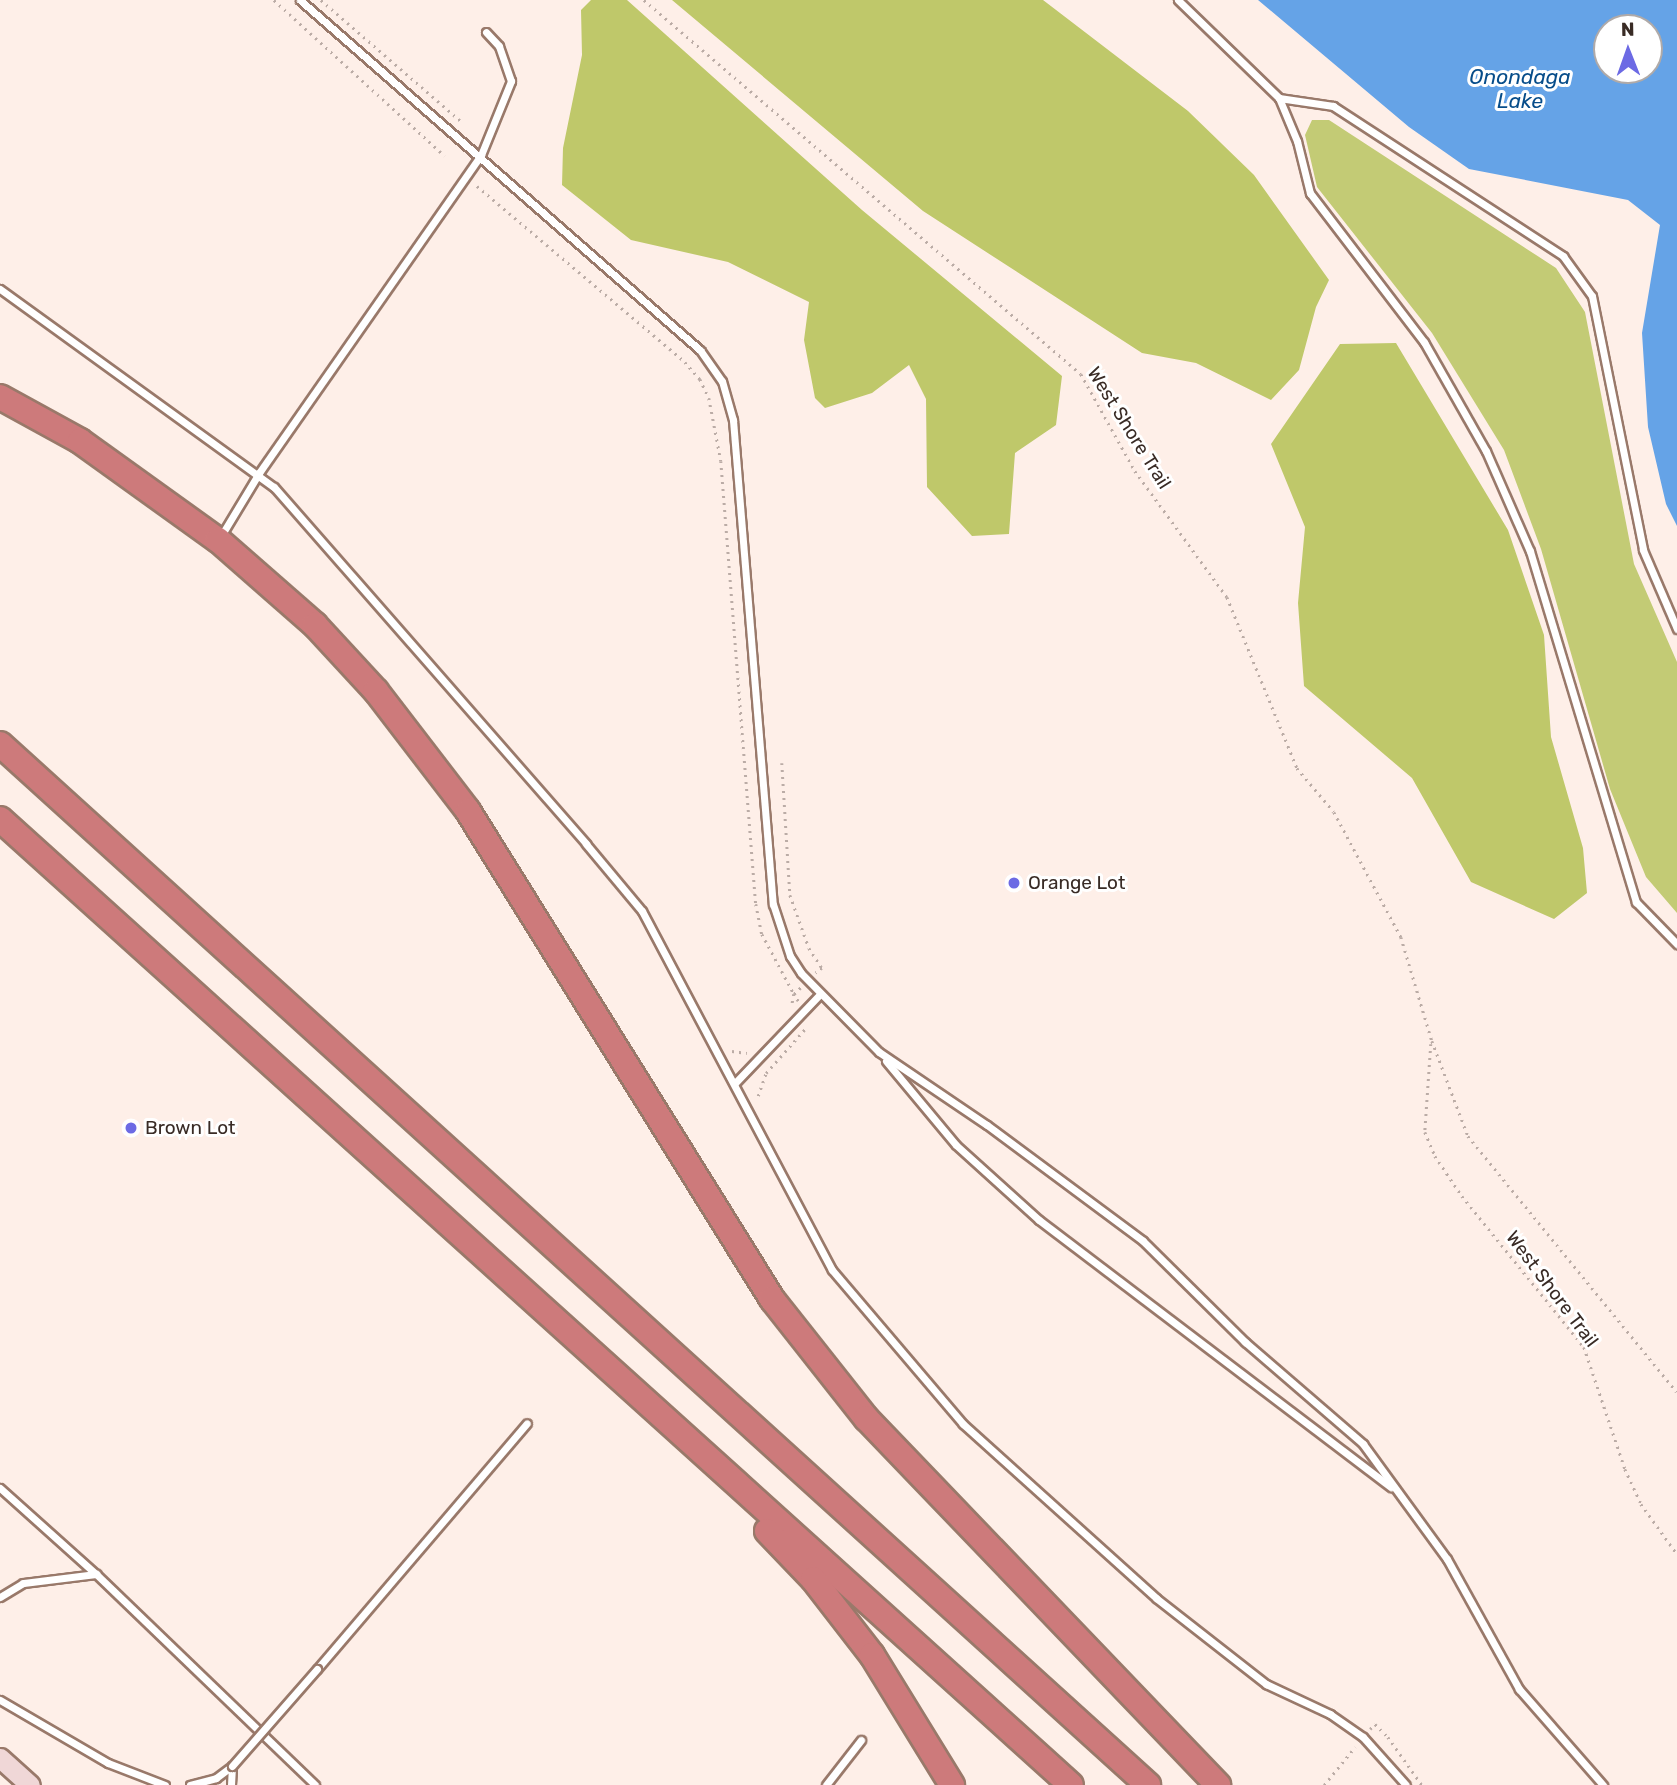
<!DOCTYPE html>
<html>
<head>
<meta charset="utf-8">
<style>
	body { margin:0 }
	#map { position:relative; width:1677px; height:1785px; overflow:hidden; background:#feefe8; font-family:Rubik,sans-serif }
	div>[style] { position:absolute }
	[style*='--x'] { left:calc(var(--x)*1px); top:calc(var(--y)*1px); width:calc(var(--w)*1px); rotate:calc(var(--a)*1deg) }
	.green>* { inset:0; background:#c3cb75 }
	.forest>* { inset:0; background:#bfc86a }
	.water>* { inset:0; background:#65a3e7 }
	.path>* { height:2.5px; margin-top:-1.25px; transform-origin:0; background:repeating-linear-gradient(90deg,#bbaca6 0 2px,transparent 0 7px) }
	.roads { filter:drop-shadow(2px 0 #99796a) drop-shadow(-2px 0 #99796a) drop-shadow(0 2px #99796a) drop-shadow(0 -2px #99796a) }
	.service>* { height:7px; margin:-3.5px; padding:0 3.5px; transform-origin:3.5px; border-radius:3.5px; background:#fff }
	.secondary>* { height:19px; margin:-9.5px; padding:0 9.5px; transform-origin:9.5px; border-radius:9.5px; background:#f0d7d7 }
	.motorway>* { height:24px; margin:-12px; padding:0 12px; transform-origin:12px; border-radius:12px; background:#cd7a7b }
	.bridges { filter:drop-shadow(2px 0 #99796a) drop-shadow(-2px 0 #99796a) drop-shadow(0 2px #99796a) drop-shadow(0 -2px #99796a) }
	.service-bridge>* { height:7px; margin:-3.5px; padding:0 3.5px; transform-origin:3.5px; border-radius:3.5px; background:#fff }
	.dots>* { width:19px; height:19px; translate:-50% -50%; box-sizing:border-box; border:4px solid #fff; border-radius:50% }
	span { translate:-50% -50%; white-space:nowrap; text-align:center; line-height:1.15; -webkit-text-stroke:6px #fff; paint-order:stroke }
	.street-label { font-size:19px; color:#392b25 }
	.poi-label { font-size:19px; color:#392b25 }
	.left { translate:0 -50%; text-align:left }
	.water-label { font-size:21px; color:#074d8a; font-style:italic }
	.north { position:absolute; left:1593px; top:14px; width:70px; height:70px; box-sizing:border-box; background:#fff; border:2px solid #b0aaa8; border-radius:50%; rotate:359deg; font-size:19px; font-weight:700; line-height:28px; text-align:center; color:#392b25 }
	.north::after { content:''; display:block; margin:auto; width:24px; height:32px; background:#6c6ae4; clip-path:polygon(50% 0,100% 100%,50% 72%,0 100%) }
</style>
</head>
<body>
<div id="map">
	<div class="green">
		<i style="clip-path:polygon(1312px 120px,1329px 120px,1556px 268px,1585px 312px,1634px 564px,1677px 662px,1677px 913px,1646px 877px,1610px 789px,1541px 549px,1504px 450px,1432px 333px,1317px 187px,1305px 135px)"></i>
	</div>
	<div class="forest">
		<i style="clip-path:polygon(591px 0,627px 0,862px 210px,1062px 376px,1056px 425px,1015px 453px,1009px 534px,972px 536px,927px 487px,926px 399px,909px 365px,872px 393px,825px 408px,815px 398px,804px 340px,809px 302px,728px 262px,631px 240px,562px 185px,563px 148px,582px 55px,581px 10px)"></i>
		<i style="clip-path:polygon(672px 0,1043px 0,1188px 111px,1254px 175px,1329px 280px,1316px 307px,1299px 370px,1271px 400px,1196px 363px,1142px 353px,923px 211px)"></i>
		<i style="clip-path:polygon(1396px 343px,1508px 530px,1544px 635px,1551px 737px,1583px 848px,1587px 893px,1554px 919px,1471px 882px,1412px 778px,1304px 686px,1298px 603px,1305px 527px,1271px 444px,1340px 344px)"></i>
	</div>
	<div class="water">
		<i style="clip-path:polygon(evenodd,1258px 0,1677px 0,1677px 526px,1666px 504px,1648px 427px,1642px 333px,1660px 225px,1628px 200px,1469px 169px,1409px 127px,1258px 0,1607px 28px,1649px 28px,1649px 70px,1607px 70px,1607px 28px)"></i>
	</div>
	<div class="path">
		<i style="--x:274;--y:0;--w:231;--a:42.4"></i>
		<i style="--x:321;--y:0;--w:186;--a:40.9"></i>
		<i style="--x:644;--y:0;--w:575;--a:40.56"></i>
		<i style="--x:1081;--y:374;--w:111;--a:60.9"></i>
		<i style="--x:1135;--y:471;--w:156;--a:53.9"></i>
		<i style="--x:1227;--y:597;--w:185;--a:67.7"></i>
		<i style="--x:1297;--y:768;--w:57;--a:49.9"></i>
		<i style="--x:1334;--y:812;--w:142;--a:61.8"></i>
		<i style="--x:1401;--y:937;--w:109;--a:73.4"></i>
		<i style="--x:1432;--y:1041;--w:102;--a:69.2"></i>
		<i style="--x:1468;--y:1136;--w:330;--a:50.8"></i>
		<i style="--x:477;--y:186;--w:272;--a:40.2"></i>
		<i style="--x:685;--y:362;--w:23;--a:49"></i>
		<i style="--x:700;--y:379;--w:21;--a:65"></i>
		<i style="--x:709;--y:398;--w:64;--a:79.2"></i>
		<i style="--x:721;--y:461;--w:444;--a:85.5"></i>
		<i style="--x:756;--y:904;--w:31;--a:79"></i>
		<i style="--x:762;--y:934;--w:68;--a:61.9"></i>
		<i style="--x:794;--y:994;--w:11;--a:100"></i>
		<i style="--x:782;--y:763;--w:132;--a:86.5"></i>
		<i style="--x:790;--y:895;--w:56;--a:70.3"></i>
		<i style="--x:809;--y:948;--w:24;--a:57"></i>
		<i style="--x:822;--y:968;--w:8;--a:140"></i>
		<i style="--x:798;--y:1001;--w:8;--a:-120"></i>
		<i style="--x:794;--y:994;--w:10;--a:-45"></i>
		<i style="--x:1431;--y:1044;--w:88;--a:93.9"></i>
		<i style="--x:1425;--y:1132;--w:26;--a:67"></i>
		<i style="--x:1435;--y:1156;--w:48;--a:56"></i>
		<i style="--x:1462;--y:1196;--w:194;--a:51.1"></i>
		<i style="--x:1584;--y:1347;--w:129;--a:71.4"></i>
		<i style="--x:1625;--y:1469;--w:38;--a:65"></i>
		<i style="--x:1641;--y:1504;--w:62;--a:54.2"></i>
		<i style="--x:732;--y:1051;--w:15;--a:8"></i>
		<i style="--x:758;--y:1096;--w:24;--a:-71"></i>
		<i style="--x:766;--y:1073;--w:59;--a:-48.4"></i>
		<i style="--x:1370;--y:1729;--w:7;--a:-45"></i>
		<i style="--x:1375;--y:1724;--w:18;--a:45"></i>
		<i style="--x:1388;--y:1737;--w:59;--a:54.7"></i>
		<i style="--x:1324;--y:1785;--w:49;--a:-50.8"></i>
	</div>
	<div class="roads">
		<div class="service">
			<i style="--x:300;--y:0;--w:532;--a:41.19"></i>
			<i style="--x:700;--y:350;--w:38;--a:55"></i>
			<i style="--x:722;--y:381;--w:41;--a:74.2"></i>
			<i style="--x:733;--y:420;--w:486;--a:85.3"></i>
			<i style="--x:773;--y:904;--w:55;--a:71.9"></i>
			<i style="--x:790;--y:956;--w:20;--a:57"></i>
			<i style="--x:801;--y:973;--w:111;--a:45.4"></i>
			<i style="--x:879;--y:1052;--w:130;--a:34.1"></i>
			<i style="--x:987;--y:1125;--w:194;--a:36.6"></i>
			<i style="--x:1143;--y:1241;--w:144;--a:44.7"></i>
			<i style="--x:1245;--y:1342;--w:156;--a:40.8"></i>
			<i style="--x:1363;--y:1444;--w:142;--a:53.9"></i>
			<i style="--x:1447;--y:1559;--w:149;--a:61"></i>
			<i style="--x:1519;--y:1689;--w:128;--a:48.8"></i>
			<i style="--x:1178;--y:0;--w:141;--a:44.1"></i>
			<i style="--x:1279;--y:98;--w:55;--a:8.4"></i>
			<i style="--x:1333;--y:106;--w:275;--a:33.1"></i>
			<i style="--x:1563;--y:256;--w:49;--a:54.1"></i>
			<i style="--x:1592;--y:296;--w:259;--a:78.6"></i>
			<i style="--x:1643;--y:550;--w:86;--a:66.7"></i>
			<i style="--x:1279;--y:98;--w:47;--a:67.3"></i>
			<i style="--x:1297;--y:141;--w:54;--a:76"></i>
			<i style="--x:1310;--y:193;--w:188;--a:52.6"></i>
			<i style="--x:1424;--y:342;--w:125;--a:60.4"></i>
			<i style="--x:1486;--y:451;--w:109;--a:66.3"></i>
			<i style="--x:1530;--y:551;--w:367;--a:73.2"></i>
			<i style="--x:1636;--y:902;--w:59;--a:45.7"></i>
			<i style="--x:0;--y:289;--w:338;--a:35.9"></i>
			<i style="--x:274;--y:487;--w:474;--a:48.8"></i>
			<i style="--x:586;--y:844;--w:87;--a:50.1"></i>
			<i style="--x:642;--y:911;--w:406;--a:62.1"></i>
			<i style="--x:832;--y:1270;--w:202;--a:49.6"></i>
			<i style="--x:963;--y:1424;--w:260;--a:42"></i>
			<i style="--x:1156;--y:1598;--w:140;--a:38"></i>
			<i style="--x:1266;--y:1684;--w:71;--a:25.1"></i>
			<i style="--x:1330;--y:1714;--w:40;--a:34.9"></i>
			<i style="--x:1363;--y:1737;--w:64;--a:48.1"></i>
			<i style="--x:221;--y:536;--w:74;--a:-58.9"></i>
			<i style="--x:259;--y:473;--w:388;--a:-55.1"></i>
			<i style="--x:481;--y:155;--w:80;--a:-67.9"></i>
			<i style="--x:511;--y:81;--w:37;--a:-109"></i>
			<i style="--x:499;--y:46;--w:19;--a:-133"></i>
			<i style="--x:886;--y:1061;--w:109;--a:50.2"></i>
			<i style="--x:956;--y:1145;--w:112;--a:42.1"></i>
			<i style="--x:1039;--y:1220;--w:442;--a:37.2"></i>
			<i style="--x:735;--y:1083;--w:122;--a:-46.3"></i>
			<i style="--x:0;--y:1488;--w:129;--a:41.9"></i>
			<i style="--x:96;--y:1574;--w:304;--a:43.9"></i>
			<i style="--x:0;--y:1597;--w:27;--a:-31"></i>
			<i style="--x:23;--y:1583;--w:74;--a:-7"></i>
			<i style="--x:317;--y:1669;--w:323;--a:-49.5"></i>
			<i style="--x:0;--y:1700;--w:125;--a:30.3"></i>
			<i style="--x:108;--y:1763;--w:61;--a:21.1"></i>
			<i style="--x:190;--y:1785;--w:27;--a:-15"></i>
			<i style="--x:216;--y:1778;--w:20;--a:-37"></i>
			<i style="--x:231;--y:1785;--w:19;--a:-87"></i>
			<i style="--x:826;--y:1785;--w:57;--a:-52.1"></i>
		</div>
		<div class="secondary">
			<i style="--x:0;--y:1758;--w:40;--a:42"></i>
		</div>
		<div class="motorway">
			<i style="--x:0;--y:397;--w:91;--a:28.8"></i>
			<i style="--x:80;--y:441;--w:170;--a:35.7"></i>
			<i style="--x:218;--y:540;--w:129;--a:41.2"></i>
			<i style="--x:315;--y:625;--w:90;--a:47.3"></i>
			<i style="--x:376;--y:691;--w:151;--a:52.5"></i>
			<i style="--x:468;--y:811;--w:575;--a:58.08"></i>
			<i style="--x:772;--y:1299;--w:152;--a:51.7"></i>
			<i style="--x:866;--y:1418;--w:509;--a:46.2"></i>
			<i style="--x:0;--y:744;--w:1550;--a:42.2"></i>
			<i style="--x:0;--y:819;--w:1442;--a:42.05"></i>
			<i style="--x:767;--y:1531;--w:66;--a:46.2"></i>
			<i style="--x:813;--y:1579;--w:96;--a:52.2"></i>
			<i style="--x:872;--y:1655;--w:153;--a:58.4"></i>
		</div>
	</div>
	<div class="bridges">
		<div class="service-bridge">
			<i style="--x:232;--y:1766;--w:129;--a:-48.8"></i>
		</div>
	</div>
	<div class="dots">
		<i style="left:1014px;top:883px;background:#6c6ae4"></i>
		<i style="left:131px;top:1128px;background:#6c6ae4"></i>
	</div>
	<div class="street-label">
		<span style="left:1129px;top:428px;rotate:58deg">West Shore Trail</span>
		<span style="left:1552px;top:1289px;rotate:53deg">West Shore Trail</span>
	</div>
	<div class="poi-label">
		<span class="left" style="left:1028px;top:883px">Orange Lot</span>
		<span class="left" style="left:145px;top:1128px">Brown Lot</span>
	</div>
	<div class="water-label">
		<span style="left:1520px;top:89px">Onondaga<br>Lake</span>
	</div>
	<div class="north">N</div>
</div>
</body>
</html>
